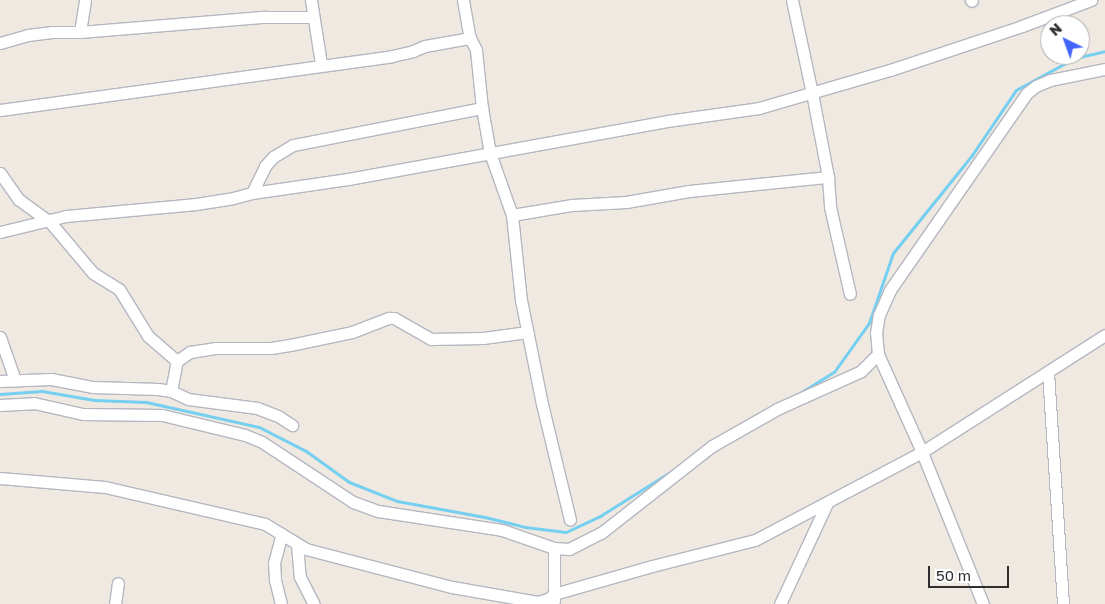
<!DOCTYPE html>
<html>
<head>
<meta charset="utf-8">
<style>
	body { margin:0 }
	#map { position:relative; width:1105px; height:604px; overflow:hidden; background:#efe9e1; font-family:"Golos Text",sans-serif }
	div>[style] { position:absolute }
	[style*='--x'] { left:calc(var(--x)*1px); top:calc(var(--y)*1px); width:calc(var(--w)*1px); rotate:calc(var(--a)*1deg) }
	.stream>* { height:3px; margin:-1.5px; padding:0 1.5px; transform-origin:1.5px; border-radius:1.5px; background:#75cff0 }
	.roads { filter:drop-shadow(1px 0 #b4b7c1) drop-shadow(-1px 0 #b4b7c1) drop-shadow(0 1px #b4b7c1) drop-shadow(0 -1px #b4b7c1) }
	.minor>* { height:11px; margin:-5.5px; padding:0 5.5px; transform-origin:5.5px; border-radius:5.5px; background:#fff }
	span { translate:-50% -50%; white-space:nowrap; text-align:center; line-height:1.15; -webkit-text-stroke:4px #fff; paint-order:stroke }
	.north { position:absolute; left:1040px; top:15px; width:50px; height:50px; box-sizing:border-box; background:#fff; border:1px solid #ababab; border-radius:50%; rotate:318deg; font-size:14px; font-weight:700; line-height:20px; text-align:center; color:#2e2e2e }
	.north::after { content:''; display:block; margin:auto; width:18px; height:22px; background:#4264fb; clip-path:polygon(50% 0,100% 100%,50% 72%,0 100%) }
	.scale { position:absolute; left:928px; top:566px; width:81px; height:22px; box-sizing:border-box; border:2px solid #2e2e2e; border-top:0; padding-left:6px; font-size:15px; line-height:18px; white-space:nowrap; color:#2e2e2e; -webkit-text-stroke:4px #fff; paint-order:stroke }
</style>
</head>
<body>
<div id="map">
	<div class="stream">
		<i style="--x:800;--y:393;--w:40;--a:-32"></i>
		<i style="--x:834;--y:372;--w:60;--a:-54.5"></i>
		<i style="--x:869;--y:323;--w:74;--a:-71.1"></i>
		<i style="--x:893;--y:253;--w:126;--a:-51.1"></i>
		<i style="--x:972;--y:155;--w:78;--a:-55.9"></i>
		<i style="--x:1016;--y:90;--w:67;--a:-28.5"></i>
		<i style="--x:1075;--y:58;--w:31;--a:-13"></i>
		<i style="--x:0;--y:394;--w:42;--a:-4.1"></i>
		<i style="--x:42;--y:391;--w:53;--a:9.8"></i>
		<i style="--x:94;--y:400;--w:52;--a:2.2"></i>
		<i style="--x:146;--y:402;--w:116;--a:12.5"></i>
		<i style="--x:259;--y:427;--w:53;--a:27.1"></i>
		<i style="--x:306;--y:451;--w:53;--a:35.8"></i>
		<i style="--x:349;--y:482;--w:52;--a:21.6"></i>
		<i style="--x:397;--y:501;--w:89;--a:10.3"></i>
		<i style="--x:485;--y:517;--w:41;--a:14"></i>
		<i style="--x:525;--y:527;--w:41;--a:7"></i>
		<i style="--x:566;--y:532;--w:38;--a:-25"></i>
		<i style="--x:600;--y:516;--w:89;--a:-32.1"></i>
	</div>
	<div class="roads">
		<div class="minor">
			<i style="--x:311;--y:0;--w:65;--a:81.1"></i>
			<i style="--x:463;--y:0;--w:39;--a:80"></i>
			<i style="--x:470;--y:38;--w:13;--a:63"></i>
			<i style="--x:476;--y:50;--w:58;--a:84.1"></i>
			<i style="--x:482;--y:108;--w:46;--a:79.9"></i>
			<i style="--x:490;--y:153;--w:66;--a:70.5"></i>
			<i style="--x:512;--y:215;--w:85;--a:84"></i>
			<i style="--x:521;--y:300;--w:106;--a:78.6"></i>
			<i style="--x:542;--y:404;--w:119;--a:76.4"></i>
			<i style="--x:792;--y:0;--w:95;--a:77.9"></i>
			<i style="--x:812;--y:93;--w:86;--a:79.2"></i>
			<i style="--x:828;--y:177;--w:30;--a:86"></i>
			<i style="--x:830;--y:207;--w:89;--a:77.1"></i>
			<i style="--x:971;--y:0;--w:1;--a:45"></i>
			<i style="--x:80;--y:32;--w:185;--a:-4.7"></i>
			<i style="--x:264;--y:17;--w:49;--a:0"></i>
			<i style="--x:0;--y:43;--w:29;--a:-16"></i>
			<i style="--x:28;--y:35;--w:24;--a:-7"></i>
			<i style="--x:52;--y:32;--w:28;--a:0"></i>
			<i style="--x:80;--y:32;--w:32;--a:-81"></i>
			<i style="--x:0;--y:110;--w:396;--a:-7.8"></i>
			<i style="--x:392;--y:56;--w:22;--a:-13"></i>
			<i style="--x:413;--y:51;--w:13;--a:-23"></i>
			<i style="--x:425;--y:46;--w:46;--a:-10.1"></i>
			<i style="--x:0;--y:173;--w:32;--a:55"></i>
			<i style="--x:18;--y:199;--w:39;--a:36"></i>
			<i style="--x:50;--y:222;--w:67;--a:49.9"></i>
			<i style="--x:93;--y:273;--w:31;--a:32"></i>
			<i style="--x:119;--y:289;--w:55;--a:58.3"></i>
			<i style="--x:148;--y:336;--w:38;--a:41"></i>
			<i style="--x:252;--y:193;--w:30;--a:-64"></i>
			<i style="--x:265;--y:166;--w:12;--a:-48"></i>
			<i style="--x:273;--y:157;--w:23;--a:-31"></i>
			<i style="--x:293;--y:145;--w:193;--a:-11.1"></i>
			<i style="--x:512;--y:215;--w:61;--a:-9.5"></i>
			<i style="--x:572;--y:205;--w:54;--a:-3.2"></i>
			<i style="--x:626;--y:202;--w:64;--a:-9.9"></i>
			<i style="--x:689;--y:191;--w:140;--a:-5.8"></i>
			<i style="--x:0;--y:232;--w:68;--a:-13.6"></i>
			<i style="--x:66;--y:216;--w:131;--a:-5.3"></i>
			<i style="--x:196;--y:204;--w:37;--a:-9"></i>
			<i style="--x:233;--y:198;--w:20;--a:-15"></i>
			<i style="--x:252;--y:193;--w:97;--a:-8.3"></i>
			<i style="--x:348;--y:179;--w:324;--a:-10.3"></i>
			<i style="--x:667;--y:121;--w:93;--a:-8"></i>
			<i style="--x:759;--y:108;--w:136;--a:-16.2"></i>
			<i style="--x:890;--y:70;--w:139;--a:-18.4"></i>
			<i style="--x:1022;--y:26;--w:74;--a:-20.6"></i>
			<i style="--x:0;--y:337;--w:46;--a:70.8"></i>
			<i style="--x:1048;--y:372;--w:232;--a:86.3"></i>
			<i style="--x:0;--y:381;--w:51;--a:-2.2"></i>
			<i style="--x:51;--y:379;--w:43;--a:10.8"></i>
			<i style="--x:93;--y:387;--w:65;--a:1.8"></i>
			<i style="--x:158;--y:389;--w:13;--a:9"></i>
			<i style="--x:171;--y:391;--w:19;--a:25"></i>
			<i style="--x:188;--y:399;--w:70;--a:7.4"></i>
			<i style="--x:257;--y:408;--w:22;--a:21"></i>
			<i style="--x:278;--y:416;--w:17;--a:33"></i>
			<i style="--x:171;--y:391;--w:31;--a:-79"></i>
			<i style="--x:177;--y:361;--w:16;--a:-35"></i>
			<i style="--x:190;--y:352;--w:25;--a:-9"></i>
			<i style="--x:215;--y:348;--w:56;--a:0"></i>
			<i style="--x:271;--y:348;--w:19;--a:-9"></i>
			<i style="--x:290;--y:345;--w:63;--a:-11.8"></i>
			<i style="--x:352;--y:332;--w:40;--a:-21"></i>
			<i style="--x:389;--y:318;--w:5;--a:0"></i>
			<i style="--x:394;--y:318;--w:43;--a:29.6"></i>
			<i style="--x:431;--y:339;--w:52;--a:-1.1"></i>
			<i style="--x:483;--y:338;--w:45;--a:-7.6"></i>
			<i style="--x:0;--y:405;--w:34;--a:-3"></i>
			<i style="--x:34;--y:403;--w:50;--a:12.7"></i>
			<i style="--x:83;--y:414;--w:79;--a:0.7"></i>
			<i style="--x:162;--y:415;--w:85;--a:13.5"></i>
			<i style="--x:245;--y:435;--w:18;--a:22"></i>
			<i style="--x:262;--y:442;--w:109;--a:33.4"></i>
			<i style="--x:353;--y:502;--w:27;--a:20"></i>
			<i style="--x:378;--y:511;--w:125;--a:8.7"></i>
			<i style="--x:502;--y:530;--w:55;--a:19.1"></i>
			<i style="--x:554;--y:548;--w:15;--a:4"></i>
			<i style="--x:569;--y:549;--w:36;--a:-27"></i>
			<i style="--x:601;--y:533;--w:141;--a:-38.1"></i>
			<i style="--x:712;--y:446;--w:75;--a:-29.6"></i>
			<i style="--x:777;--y:409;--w:92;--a:-24.3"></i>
			<i style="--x:861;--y:371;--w:24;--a:-45"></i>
			<i style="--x:0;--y:478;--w:105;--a:4.9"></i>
			<i style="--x:105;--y:487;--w:164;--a:13"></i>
			<i style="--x:265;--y:524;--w:48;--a:31.4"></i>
			<i style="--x:306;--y:549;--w:151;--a:14.6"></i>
			<i style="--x:452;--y:587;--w:87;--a:9.9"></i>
			<i style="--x:538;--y:602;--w:10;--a:-17"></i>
			<i style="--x:548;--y:599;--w:8;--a:-40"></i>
			<i style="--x:554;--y:594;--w:102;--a:-15.9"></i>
			<i style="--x:652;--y:566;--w:106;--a:-14.2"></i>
			<i style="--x:755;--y:540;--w:189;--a:-27.8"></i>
			<i style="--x:922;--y:452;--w:217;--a:-32.6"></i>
			<i style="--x:297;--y:545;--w:32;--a:85"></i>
			<i style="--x:300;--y:577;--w:30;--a:63"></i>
			<i style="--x:554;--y:548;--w:53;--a:90"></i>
			<i style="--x:115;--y:604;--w:21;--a:-82"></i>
			<i style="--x:281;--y:604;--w:25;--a:-104"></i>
			<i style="--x:275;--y:580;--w:17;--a:-93"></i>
			<i style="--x:274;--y:563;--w:30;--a:-75"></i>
			<i style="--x:780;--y:604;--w:111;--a:-65"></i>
			<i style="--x:983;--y:604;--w:164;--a:-111.9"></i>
			<i style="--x:922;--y:452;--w:107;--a:-114.2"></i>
			<i style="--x:878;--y:354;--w:21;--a:-95"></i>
			<i style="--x:876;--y:333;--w:18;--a:-81"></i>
			<i style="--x:879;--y:315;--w:27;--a:-66"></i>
			<i style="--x:890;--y:290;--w:240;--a:-55.2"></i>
			<i style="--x:1027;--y:93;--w:11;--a:-38"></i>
			<i style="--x:1036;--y:86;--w:15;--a:-23"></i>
			<i style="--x:1050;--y:80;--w:56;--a:-11.3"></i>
		</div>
	</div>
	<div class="north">N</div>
	<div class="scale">50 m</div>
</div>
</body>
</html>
